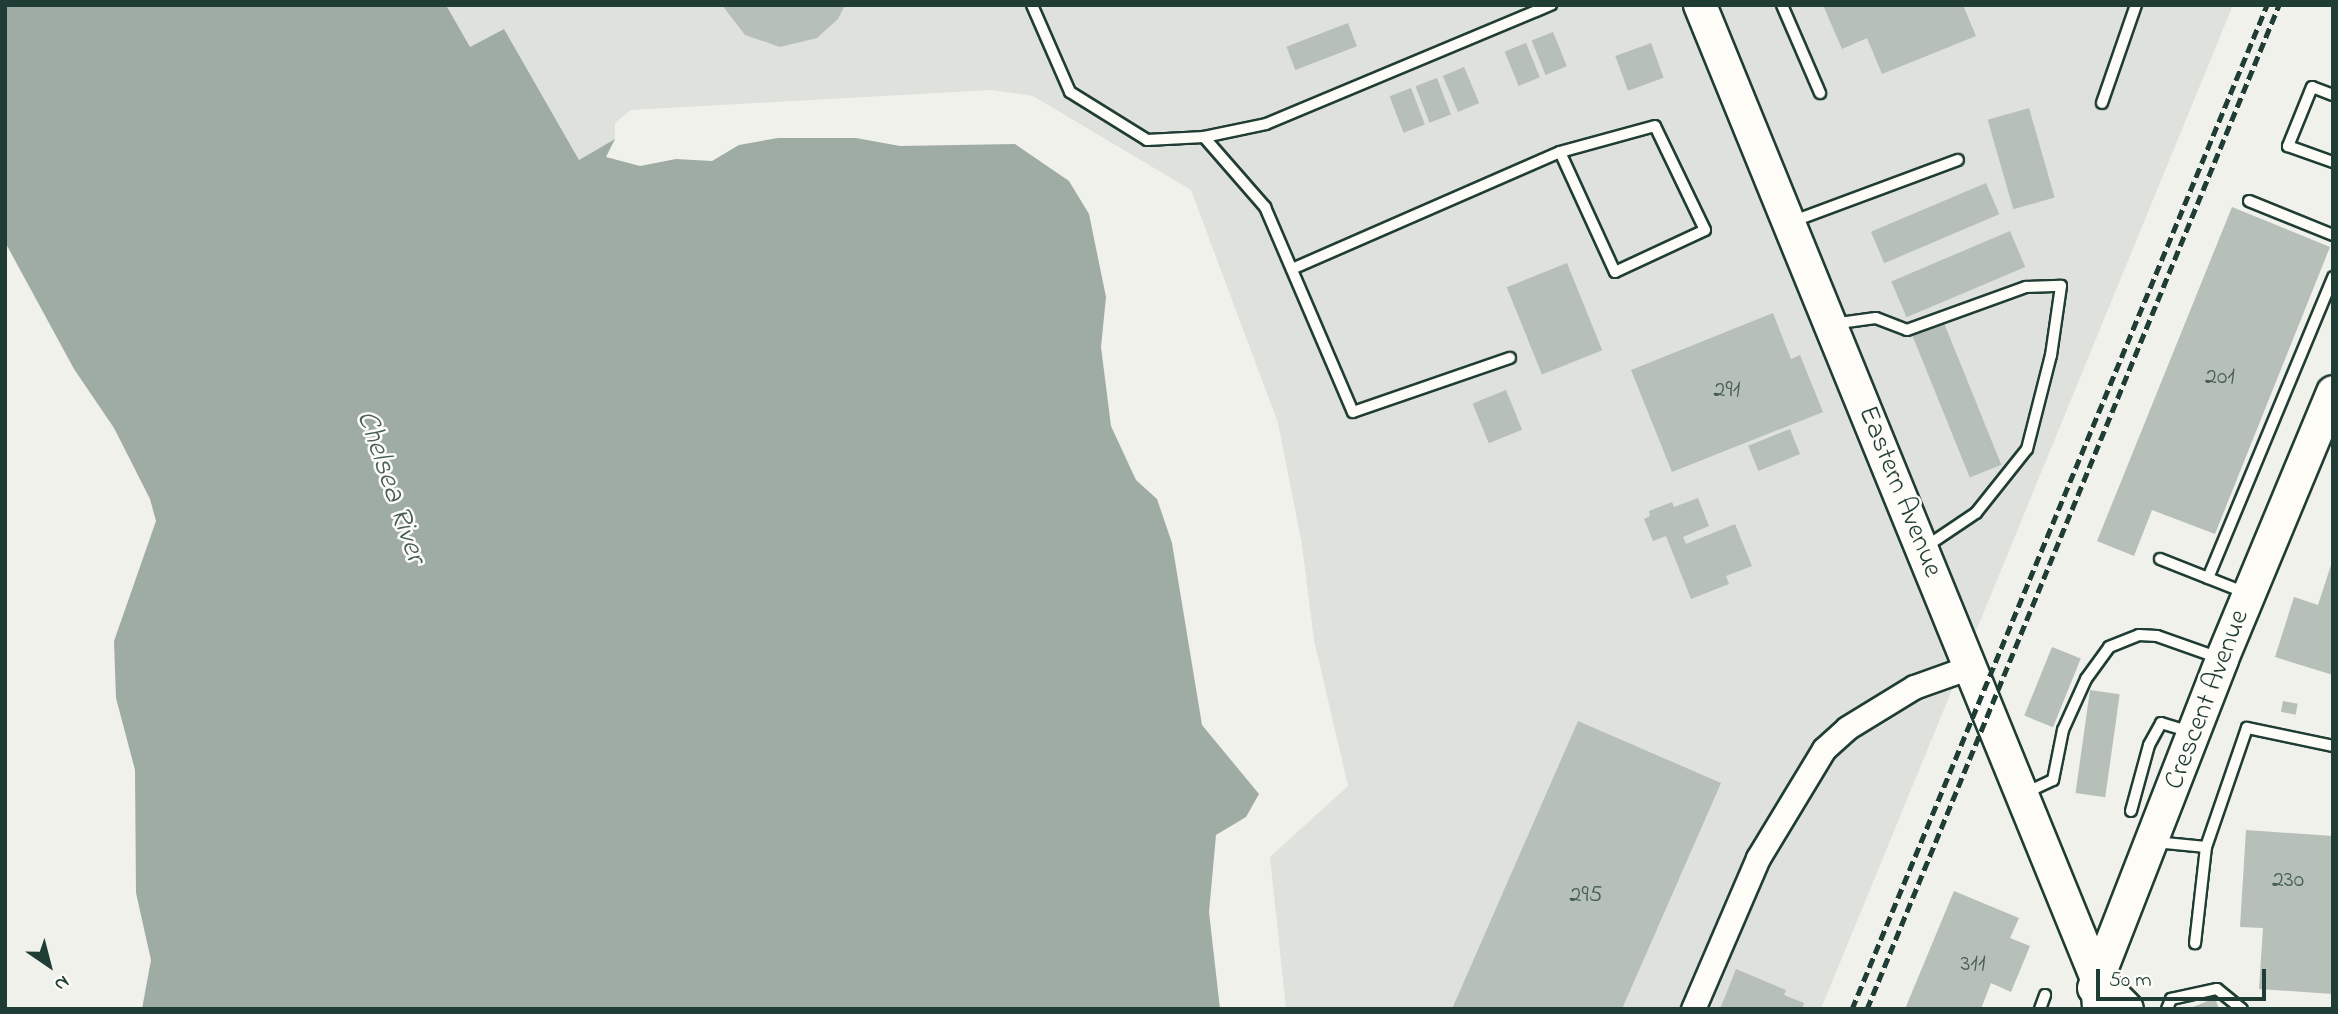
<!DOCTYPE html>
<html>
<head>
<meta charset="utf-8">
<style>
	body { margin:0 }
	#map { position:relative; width:2338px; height:1014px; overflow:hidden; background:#f0f1eb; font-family:"Indie Flower",sans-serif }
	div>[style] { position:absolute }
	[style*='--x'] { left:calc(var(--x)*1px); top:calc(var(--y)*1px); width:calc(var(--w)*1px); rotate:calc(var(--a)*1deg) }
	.built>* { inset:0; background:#dfe2dc }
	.water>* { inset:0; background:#9faca4 }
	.building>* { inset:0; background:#b6bfb8; transform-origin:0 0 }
	.roads { filter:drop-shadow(2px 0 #1f3d34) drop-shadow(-2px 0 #1f3d34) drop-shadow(0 2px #1f3d34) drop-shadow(0 -2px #1f3d34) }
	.lane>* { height:10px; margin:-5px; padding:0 5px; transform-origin:5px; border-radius:5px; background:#fdfcf7 }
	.street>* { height:23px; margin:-11.5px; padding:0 11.5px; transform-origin:11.5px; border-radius:11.5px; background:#fdfcf7 }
	.secondary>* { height:32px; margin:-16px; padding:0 16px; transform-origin:16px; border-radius:16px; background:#fdfcf7 }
	.rail>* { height:5px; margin-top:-2.5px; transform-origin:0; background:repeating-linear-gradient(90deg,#1f3d34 0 10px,transparent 0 15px) }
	span { translate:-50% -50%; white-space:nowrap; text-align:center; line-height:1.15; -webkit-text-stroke:5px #fdfcf7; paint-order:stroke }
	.number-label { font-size:24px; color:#455e55 }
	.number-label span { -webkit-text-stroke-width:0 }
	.street-label { font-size:28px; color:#1f3d34 }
	.water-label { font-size:30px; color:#455e56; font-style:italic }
	.frame { position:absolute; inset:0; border:7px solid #1f3d34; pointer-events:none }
	.north { position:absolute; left:14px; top:930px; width:70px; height:70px; -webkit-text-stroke:5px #fdfcf7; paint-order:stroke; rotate:145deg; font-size:19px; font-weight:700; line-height:28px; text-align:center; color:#1f3d34 }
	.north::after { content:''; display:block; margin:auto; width:24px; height:32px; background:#1f3d34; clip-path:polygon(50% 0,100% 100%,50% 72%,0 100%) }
	.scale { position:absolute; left:2096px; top:969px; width:170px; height:32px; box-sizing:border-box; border:4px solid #1f3d34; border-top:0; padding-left:9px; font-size:21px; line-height:24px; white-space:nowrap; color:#1f3d34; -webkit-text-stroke:5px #fdfcf7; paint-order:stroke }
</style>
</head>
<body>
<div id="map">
	<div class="built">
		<i style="clip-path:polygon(446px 5px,2233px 5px,1821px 1009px,1286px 1009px,1270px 857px,1348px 786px,1314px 640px,1302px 545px,1278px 423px,1191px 190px,1033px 96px,991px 90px,631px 110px,615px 123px,615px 139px,579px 160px,504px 29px,470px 47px)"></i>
	</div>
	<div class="water">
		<i style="clip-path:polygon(5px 5px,446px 5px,470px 47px,504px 29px,579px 160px,615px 139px,606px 157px,640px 166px,676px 159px,712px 161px,739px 145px,778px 138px,856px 138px,900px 146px,1015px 144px,1069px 181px,1089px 214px,1106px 297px,1101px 347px,1111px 426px,1136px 480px,1157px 499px,1172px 543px,1202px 725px,1259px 794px,1246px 817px,1216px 835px,1209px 912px,1220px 1009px,142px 1009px,151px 960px,136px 893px,135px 770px,116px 698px,114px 641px,156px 521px,150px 499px,114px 428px,74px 369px,5px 242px)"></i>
	</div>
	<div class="building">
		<i style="clip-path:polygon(722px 5px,845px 5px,838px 19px,817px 38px,780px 47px,745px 35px)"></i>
		<i style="clip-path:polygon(1823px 5px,1963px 5px,1976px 36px,1882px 74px,1867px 38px,1842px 49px)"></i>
		<i style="left:1348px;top:23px;width:25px;height:66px;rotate:69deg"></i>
		<i style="left:1553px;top:32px;width:37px;height:23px;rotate:68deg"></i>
		<i style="left:1526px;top:43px;width:37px;height:23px;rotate:68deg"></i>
		<i style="left:1651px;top:43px;width:37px;height:38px;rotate:70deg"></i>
		<i style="left:1464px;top:67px;width:39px;height:23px;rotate:67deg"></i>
		<i style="left:1437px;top:78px;width:39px;height:23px;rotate:69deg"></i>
		<i style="left:1411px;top:88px;width:39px;height:23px;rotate:69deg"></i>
		<i style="left:2029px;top:108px;width:93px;height:43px;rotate:74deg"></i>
		<i style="left:1986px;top:183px;width:34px;height:125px;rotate:67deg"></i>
		<i style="clip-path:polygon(2232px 207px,2330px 247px,2215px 534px,2152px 510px,2134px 556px,2097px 541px)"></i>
		<i style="left:2010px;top:231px;width:39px;height:129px;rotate:67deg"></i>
		<i style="left:1567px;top:263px;width:94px;height:65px;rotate:68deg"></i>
		<i style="clip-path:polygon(1773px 313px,1791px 359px,1800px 355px,1823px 412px,1672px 472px,1631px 370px)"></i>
		<i style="left:1944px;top:323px;width:153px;height:34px;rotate:68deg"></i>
		<i style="left:1506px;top:390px;width:43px;height:36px;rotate:68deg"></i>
		<i style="left:1790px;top:429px;width:27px;height:45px;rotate:68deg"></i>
		<i style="clip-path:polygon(1698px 498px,1709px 526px,1683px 537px,1686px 544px,1735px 524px,1752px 566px,1726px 576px,1729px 584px,1691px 599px,1666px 536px,1653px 541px,1644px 519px,1650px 516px,1649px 511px,1672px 502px,1674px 507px)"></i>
		<i style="clip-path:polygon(2332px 562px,2333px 562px,2333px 675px,2275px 657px,2294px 597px,2318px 605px)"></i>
		<i style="left:2052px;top:647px;width:31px;height:74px;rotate:22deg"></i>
		<i style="left:2090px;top:690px;width:30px;height:104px;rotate:8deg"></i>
		<i style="left:2283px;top:701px;width:15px;height:11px;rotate:11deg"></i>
		<i style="clip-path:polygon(1578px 721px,1721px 783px,1622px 1009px,1452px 1009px)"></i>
		<i style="clip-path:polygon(2246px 830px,2333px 836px,2333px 994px,2259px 989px,2263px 928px,2240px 927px)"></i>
		<i style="clip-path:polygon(1954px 891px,2019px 918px,2010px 938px,2030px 946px,2011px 992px,1991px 983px,1981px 1009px,1905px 1009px)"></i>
		<i style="clip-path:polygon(1736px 969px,1786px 990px,1784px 995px,1804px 1003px,1802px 1009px,1720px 1009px)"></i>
		<i style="clip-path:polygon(2215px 998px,2219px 1009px,2188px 1009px)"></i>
	</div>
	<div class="roads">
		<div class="lane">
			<i style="--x:1032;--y:5;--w:95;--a:66.4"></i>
			<i style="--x:1070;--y:92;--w:91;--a:31.9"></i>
			<i style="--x:1147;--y:140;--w:57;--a:-3"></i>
			<i style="--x:1204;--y:137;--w:63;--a:-11.8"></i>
			<i style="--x:1266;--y:124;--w:309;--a:-22.7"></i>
			<i style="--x:1782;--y:5;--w:96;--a:66.6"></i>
			<i style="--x:2333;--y:95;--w:22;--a:-159"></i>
			<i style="--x:2312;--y:87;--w:64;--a:112.1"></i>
			<i style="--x:2288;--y:146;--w:48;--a:19.6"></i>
			<i style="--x:2102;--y:103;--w:104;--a:-70.9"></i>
			<i style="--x:1204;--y:137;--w:93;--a:48.9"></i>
			<i style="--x:1265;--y:207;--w:223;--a:66.8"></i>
			<i style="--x:1353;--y:412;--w:166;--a:-19"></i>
			<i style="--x:2249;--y:201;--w:91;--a:22"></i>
			<i style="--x:1791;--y:222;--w:178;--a:-20.4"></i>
			<i style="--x:1292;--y:269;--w:292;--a:-23.6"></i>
			<i style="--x:1560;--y:152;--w:132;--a:65.4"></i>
			<i style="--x:1615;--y:272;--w:99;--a:-25"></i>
			<i style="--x:1705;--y:230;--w:115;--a:-115.7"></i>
			<i style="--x:1655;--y:126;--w:98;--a:164.7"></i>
			<i style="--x:1832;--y:324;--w:44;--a:-7.8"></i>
			<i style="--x:1876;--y:318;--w:33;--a:21"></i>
			<i style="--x:1907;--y:330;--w:127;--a:-19.9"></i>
			<i style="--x:2026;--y:287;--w:35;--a:-2"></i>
			<i style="--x:2061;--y:286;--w:70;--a:98.2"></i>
			<i style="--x:2051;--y:355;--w:97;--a:104.3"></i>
			<i style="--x:2027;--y:449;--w:82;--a:128.6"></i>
			<i style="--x:1976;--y:513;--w:63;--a:146.1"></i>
			<i style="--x:2160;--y:559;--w:92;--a:21.6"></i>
			<i style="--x:2208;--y:578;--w:326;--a:-67.4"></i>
			<i style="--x:2023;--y:794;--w:33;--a:-25"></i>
			<i style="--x:2053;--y:780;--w:51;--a:-78.7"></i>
			<i style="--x:2063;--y:730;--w:56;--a:-65.7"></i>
			<i style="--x:2086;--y:679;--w:39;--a:-54"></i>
			<i style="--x:2109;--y:647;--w:32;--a:-22"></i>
			<i style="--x:2139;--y:635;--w:18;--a:3"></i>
			<i style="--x:2157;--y:636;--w:66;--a:19.5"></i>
			<i style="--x:2131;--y:811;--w:68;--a:-74.7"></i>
			<i style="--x:2149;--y:745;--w:25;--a:-61"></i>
			<i style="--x:2161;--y:723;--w:31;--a:17"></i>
			<i style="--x:2155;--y:842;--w:51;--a:5.6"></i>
			<i style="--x:2206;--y:847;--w:97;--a:96.5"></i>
			<i style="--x:2206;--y:847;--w:126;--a:-71"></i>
			<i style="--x:2247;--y:728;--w:88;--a:11.8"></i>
			<i style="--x:2040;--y:1009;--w:15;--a:-70"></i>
			<i style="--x:2167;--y:1009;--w:11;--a:-68"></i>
			<i style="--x:2171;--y:999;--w:47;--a:-12.3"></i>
			<i style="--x:2217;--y:989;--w:32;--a:39"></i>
		</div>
		<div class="street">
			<i style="--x:1693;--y:1009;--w:164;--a:-66.7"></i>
			<i style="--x:1758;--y:858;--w:127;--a:-58.8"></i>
			<i style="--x:1824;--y:749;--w:31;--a:-42"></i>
			<i style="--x:1847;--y:728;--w:79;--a:-31.5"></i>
			<i style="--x:1914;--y:687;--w:59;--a:-19.7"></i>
		</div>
		<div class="secondary">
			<i style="--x:1700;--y:5;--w:1052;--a:67.82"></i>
			<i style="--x:2097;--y:979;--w:30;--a:86"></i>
			<i style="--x:2097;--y:979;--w:42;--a:45"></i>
			<i style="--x:2094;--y:988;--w:353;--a:-68.7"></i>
			<i style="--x:2222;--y:659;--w:289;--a:-67.4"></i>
		</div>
	</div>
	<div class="rail">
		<i style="--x:1852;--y:1009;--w:1086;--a:-67.54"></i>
		<i style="--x:1867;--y:1009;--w:1085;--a:-67.69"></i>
	</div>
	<div class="number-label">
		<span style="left:2220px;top:378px">201</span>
		<span style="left:1727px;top:391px">291</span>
		<span style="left:2288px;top:881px">230</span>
		<span style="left:1586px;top:896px">295</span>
		<span style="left:1973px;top:965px">311</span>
	</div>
	<div class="street-label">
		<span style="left:1899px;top:492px;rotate:68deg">Eastern Avenue</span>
		<span style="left:2208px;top:700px;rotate:-69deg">Crescent Avenue</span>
	</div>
	<div class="water-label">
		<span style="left:390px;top:487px;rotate:71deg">Chelsea River</span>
	</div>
	<div class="frame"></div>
	<div class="north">N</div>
	<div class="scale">50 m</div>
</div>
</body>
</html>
